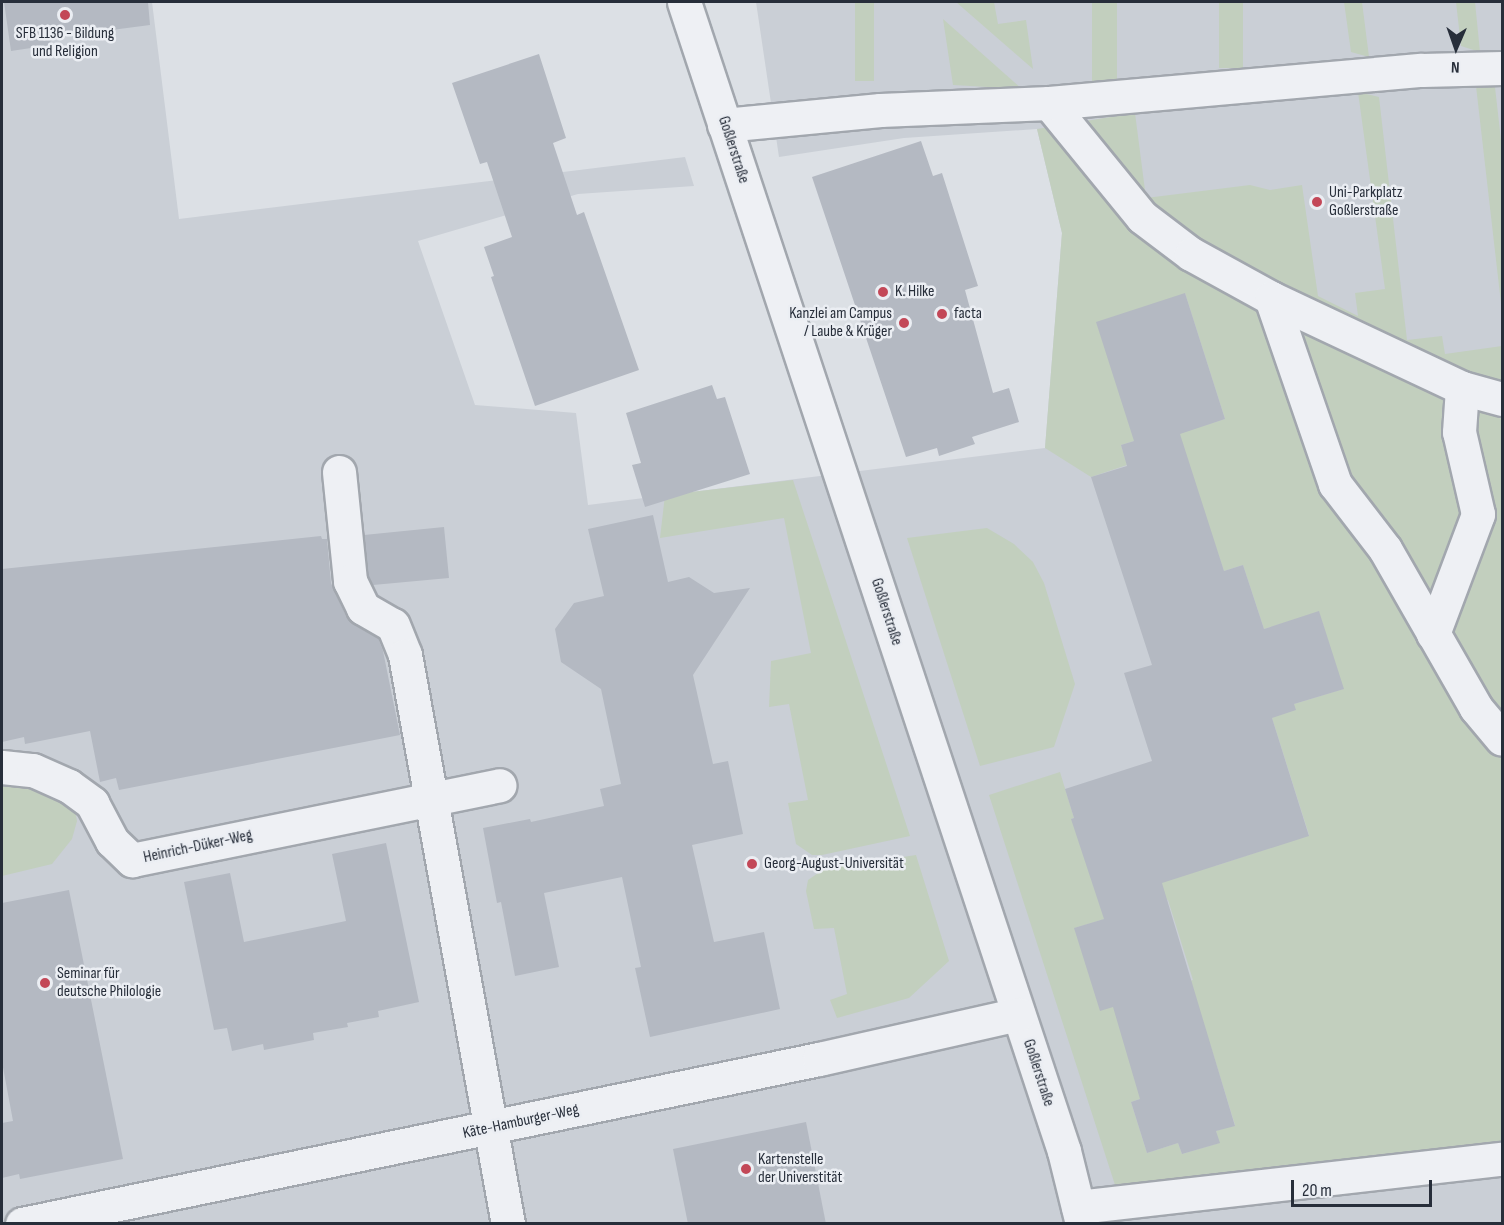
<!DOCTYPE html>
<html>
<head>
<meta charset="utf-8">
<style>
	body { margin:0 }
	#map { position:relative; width:1504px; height:1225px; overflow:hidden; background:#dce0e5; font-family:"Sofia Sans Condensed",sans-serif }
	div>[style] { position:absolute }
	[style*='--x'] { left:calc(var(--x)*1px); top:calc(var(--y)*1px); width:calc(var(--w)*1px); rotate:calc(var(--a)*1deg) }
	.built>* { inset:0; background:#cacfd6 }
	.green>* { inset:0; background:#c2cfbe; transform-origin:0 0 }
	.building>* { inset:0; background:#b4b9c2 }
	.roads { filter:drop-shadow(2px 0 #a2a7ae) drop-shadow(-2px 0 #a2a7ae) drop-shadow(0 2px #a2a7ae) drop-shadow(0 -2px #a2a7ae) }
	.minor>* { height:33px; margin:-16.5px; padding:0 16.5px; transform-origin:16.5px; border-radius:16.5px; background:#eef0f4 }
	.dots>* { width:16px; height:16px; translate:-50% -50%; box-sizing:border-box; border:3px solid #ebeef3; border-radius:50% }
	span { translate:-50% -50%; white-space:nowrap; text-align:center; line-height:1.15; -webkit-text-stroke:5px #ebeef3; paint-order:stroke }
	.poi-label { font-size:16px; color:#272e3a }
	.left { translate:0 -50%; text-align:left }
	.right { translate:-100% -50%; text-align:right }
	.street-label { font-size:16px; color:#272e3a }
	.frame { position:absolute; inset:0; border:3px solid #272e3a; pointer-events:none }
	.north { position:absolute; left:1426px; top:18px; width:60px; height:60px; -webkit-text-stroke:4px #ebeef3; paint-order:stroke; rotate:182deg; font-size:16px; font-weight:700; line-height:24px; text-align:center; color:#272e3a }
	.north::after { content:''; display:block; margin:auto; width:21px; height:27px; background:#272e3a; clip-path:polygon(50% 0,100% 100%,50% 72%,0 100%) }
	.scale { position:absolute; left:1291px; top:1180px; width:141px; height:27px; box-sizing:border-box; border:3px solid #272e3a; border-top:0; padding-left:8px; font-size:18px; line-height:21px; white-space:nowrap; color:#272e3a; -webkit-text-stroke:4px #ebeef3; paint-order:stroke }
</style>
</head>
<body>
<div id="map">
	<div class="built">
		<i style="clip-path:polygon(2px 2px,152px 2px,179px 219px,685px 157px,694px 186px,578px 194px,418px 241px,475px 405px,576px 413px,588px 505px,1045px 448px,1062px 233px,1037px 129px,904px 138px,779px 157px,756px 2px,1502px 2px,1502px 1223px,2px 1224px)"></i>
	</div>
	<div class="green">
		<i style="left:855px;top:2px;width:19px;height:79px"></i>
		<i style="clip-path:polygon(956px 2px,994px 2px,998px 24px,1026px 20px,1033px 69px)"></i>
		<i style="left:1092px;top:2px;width:25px;height:82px"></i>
		<i style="left:1219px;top:2px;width:24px;height:66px"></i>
		<i style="clip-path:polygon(1344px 2px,1362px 2px,1369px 57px,1351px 52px)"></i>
		<i style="clip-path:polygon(1456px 2px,1475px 2px,1480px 52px,1461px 46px)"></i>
		<i style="clip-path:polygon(943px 19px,1022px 89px,953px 85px)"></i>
		<i style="clip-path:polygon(1476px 86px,1495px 87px,1502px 149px,1502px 312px)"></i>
		<i style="clip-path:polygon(evenodd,1358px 92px,1379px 97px,1407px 340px,1442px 336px,1445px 354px,1502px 346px,1502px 1141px,1116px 1188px,989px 795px,1060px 772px,1074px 818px,1071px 819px,1215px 866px,1309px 835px,1272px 718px,1294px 704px,1343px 689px,1319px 612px,1264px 629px,1243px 565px,1224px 571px,1177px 434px,1225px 419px,1185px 293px,1134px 441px,1121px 445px,1127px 465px,1091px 477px,1045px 448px,1062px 233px,1037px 129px,1135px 113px,1146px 198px,1250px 185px,1270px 190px,1302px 185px,1318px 296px,1358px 316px,1355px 293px,1385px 289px,1358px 92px,1168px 900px,1193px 980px,1129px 1001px,1075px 928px,1168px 900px,1358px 92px,1210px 1044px,1235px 1125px,1216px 1131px,1219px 1143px,1182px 1154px,1178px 1143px,1147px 1153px,1131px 1102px,1140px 1099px,1210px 1044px)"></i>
		<i style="clip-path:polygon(793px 480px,910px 836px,822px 855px,812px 855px,796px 844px,788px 803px,808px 800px,789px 704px,769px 707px,771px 661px,811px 653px,784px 518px,660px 538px,665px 495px)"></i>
		<i style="clip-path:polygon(987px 528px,1014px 544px,1033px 562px,1044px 583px,1075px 684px,1054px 747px,980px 766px,907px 538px)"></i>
		<i style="clip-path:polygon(2px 778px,30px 779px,75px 810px,77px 821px,72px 839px,52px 864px,2px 876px)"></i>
		<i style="clip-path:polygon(916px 855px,949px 961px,909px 998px,837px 1018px,830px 1000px,847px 994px,834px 928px,814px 929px,806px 891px,808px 880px,824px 869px)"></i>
	</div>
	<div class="building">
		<i style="clip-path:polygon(4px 2px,148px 2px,150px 25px,50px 38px,51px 45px,11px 51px)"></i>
		<i style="clip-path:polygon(539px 54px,566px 138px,553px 143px,577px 215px,584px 212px,639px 370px,535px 406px,491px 277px,494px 276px,484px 247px,512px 237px,487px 162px,480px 164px,452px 83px)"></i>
		<i style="clip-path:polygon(921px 141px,933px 176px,942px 173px,978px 286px,965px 290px,993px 393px,1009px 388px,1019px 422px,972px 437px,975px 444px,939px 456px,937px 448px,906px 457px,812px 177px)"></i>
		<i style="clip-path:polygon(1185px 293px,1225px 419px,1180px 434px,1224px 571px,1243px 565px,1264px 629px,1319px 611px,1344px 689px,1294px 704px,1296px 710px,1272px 718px,1309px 836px,1162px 883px,1235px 1126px,1216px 1131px,1220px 1143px,1182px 1154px,1178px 1143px,1147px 1153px,1131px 1102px,1140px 1099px,1113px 1007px,1100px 1011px,1074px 928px,1104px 919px,1071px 819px,1074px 818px,1065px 789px,1152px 761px,1124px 673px,1152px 665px,1091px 477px,1127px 466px,1121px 445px,1134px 441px,1096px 322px)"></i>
		<i style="clip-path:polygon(712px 385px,717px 399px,725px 397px,750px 474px,645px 507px,632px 465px,641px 463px,626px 413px)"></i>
		<i style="clip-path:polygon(653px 515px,668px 582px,689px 577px,714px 593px,750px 588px,693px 675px,713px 764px,728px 761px,743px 834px,692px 845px,714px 942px,764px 932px,780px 1009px,650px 1037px,635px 968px,641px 967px,622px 877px,544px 893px,559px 967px,515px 976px,501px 902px,497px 903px,483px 828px,530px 819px,531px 822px,604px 806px,600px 789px,621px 784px,601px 689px,561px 662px,555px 629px,574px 603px,604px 596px,588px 529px)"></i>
		<i style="clip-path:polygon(444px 527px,449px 578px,373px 585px,368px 576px,364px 535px)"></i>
		<i style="clip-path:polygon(321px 536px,322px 539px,327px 539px,331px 583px,346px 616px,354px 624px,378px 638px,383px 651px,400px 735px,119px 790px,116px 778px,100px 782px,90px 731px,25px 744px,24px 737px,2px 742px,2px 569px)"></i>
		<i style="clip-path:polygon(386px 843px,419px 1002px,378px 1011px,379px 1017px,347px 1023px,348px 1027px,313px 1033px,314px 1040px,264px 1050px,263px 1044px,232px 1051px,227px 1028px,214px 1030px,184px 882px,230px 873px,244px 942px,346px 921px,332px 854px)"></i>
		<i style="clip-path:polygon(69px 890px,123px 1159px,20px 1179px,19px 1174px,2px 1178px,2px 1123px,13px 1121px,2px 1062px,2px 903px)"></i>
		<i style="clip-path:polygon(806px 1122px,826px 1224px,688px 1224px,673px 1149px)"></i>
	</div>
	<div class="roads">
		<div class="minor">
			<i style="--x:684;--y:2;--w:1210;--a:71.7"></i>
			<i style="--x:1064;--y:1151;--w:75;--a:76.1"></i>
			<i style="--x:1049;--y:103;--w:147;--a:50.8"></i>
			<i style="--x:1142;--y:217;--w:61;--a:37.1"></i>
			<i style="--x:1191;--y:254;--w:91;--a:28.8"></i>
			<i style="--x:1271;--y:298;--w:211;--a:25.2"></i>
			<i style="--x:1462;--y:388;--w:41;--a:15.4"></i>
			<i style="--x:724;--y:125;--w:157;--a:-5.5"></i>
			<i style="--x:880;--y:110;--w:169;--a:-2.4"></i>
			<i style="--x:1049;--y:103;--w:374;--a:-5.1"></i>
			<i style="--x:1422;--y:70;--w:80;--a:-1.4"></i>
			<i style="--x:1271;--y:298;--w:197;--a:71"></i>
			<i style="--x:1335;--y:484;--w:82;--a:52.4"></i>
			<i style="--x:1385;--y:549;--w:183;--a:60.2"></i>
			<i style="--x:1476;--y:708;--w:40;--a:50"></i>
			<i style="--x:339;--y:472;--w:110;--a:84.2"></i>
			<i style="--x:350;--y:581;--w:30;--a:64"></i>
			<i style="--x:363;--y:608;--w:34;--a:30"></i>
			<i style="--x:393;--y:625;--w:32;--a:68"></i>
			<i style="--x:405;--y:655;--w:578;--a:79.74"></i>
			<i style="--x:1433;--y:634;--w:128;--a:-69.4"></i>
			<i style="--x:1478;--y:514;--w:84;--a:-103"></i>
			<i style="--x:1459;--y:432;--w:44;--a:-86.1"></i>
			<i style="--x:2;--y:767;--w:31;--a:6"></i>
			<i style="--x:33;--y:770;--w:39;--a:24"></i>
			<i style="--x:69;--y:786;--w:29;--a:36"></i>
			<i style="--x:92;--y:803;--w:43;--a:62.2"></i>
			<i style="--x:112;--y:841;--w:28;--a:44"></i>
			<i style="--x:132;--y:860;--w:375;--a:-11.5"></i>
			<i style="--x:1078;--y:1207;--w:427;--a:-6.5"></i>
			<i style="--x:22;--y:1224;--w:814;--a:-11.7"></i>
			<i style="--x:819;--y:1059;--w:204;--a:-12.7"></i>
		</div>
	</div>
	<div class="dots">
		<i style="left:65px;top:15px;background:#c34858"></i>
		<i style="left:1317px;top:202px;background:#c34858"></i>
		<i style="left:883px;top:292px;background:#c34858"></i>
		<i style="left:942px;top:314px;background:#c34858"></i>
		<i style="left:904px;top:323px;background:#c34858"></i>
		<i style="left:752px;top:864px;background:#c34858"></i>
		<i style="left:45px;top:983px;background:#c34858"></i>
		<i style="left:746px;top:1169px;background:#c34858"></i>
	</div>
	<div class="poi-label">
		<span style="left:65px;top:43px">SFB 1136 - Bildung<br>und Religion</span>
		<span class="left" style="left:1329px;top:202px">Uni-Parkplatz<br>Goßlerstraße</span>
		<span class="left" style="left:895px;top:292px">K. Hilke</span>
		<span class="right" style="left:892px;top:323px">Kanzlei am Campus<br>/ Laube &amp; Krüger</span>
		<span class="left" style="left:954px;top:314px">facta</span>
		<span class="left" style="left:764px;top:864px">Georg-August-Universität</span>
		<span class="left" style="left:57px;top:983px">Seminar für<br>deutsche Philologie</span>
		<span class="left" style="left:758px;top:1169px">Kartenstelle<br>der Universtität</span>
	</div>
	<div class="street-label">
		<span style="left:733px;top:150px;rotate:72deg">Goßlerstraße</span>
		<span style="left:886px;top:612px;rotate:72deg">Goßlerstraße</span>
		<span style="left:198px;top:847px;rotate:-12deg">Heinrich-Düker-Weg</span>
		<span style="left:1038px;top:1073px;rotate:72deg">Goßlerstraße</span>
		<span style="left:521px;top:1122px;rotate:-12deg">Käte-Hamburger-Weg</span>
	</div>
	<div class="frame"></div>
	<div class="north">N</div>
	<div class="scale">20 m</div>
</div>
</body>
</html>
